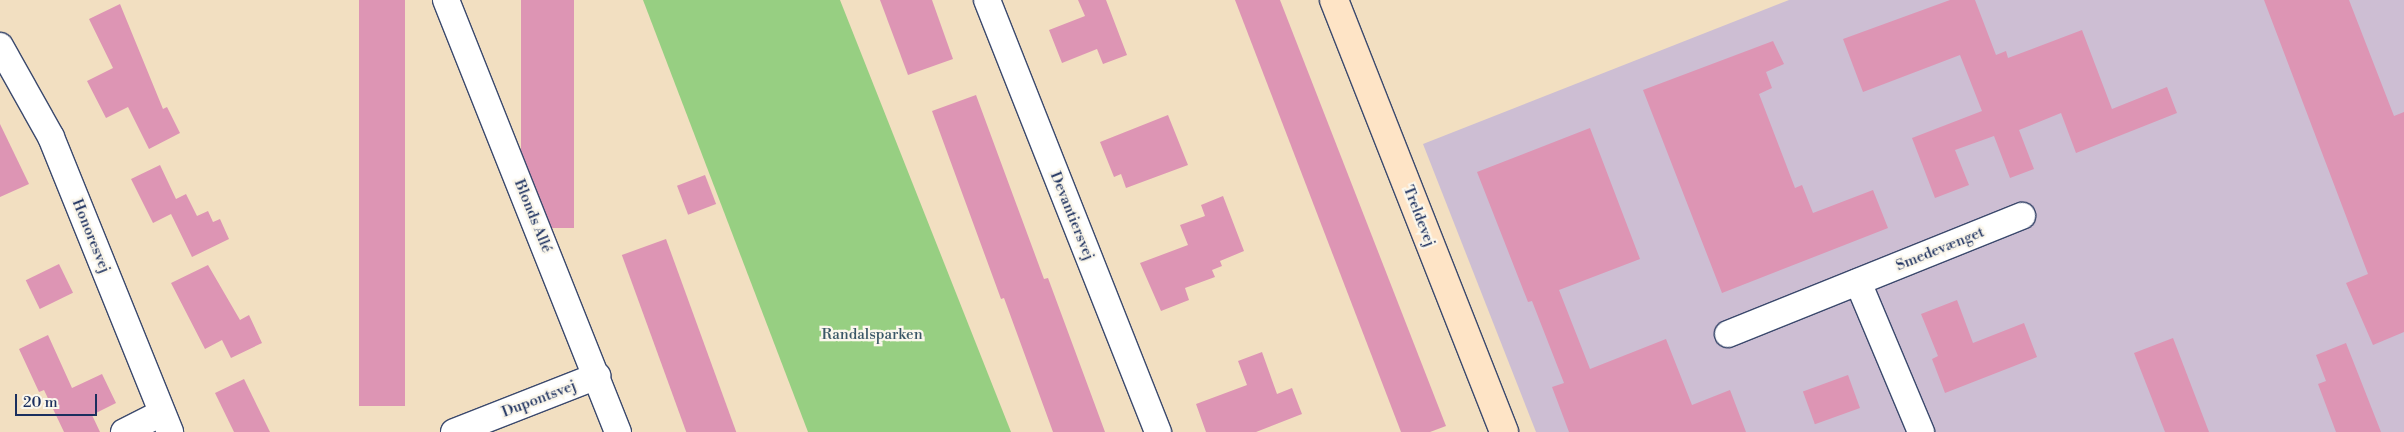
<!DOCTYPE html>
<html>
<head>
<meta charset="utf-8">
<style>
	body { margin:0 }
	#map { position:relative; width:2404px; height:432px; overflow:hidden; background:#f2dfc1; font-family:"Libre Bodoni",serif }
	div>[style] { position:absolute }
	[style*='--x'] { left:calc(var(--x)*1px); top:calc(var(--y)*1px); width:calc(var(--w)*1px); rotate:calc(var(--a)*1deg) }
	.industrial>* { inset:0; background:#cdbed3 }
	.green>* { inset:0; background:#97cf82 }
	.building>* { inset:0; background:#dd95b4; transform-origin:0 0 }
	.roads { filter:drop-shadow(1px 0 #3b496d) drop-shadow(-1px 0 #3b496d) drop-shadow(0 1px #3b496d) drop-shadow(0 -1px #3b496d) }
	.street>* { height:26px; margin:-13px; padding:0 13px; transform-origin:13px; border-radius:13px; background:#fff }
	.secondary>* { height:28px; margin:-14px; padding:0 14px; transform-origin:14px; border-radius:14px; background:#fee4c6 }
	span { translate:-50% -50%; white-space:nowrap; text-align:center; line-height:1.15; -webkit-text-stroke:4.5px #fbf7ec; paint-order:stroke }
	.street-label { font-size:15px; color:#1b2f5e }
	.park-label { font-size:15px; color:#3a5767 }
	.scale { position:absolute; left:15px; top:394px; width:82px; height:22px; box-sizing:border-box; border:2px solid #1b2f5e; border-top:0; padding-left:6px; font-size:15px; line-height:18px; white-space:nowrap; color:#1b2f5e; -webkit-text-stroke:4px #fbf7ec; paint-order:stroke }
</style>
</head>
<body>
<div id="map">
	<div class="industrial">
		<i style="clip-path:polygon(1789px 0,2404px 0,2404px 432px,1536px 432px,1423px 144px)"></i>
	</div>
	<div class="green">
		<i style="clip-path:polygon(643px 0,840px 0,1011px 432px,808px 432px)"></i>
	</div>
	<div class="building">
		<i style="left:359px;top:0;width:46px;height:406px"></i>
		<i style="left:521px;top:0;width:53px;height:228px"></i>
		<i style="clip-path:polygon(880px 0,932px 0,953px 59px,908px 75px)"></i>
		<i style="clip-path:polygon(1078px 0,1106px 0,1127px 55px,1103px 64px,1097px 49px,1062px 63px,1049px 30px,1085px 16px)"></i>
		<i style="clip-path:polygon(1235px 0,1280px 0,1446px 426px,1430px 432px,1401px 432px)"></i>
		<i style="clip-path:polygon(1950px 0,1975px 0,1996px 55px,2006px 51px,2008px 58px,2082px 30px,2112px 109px,2167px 87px,2177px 113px,2076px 153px,2061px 113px,2019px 130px,2034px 169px,2010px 178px,1994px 136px,1955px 150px,1969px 185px,1935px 198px,1912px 138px,1982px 111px,1960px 55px,1863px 92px,1843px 39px)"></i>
		<i style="clip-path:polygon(2264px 0,2349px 0,2394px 116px,2404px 112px,2404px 332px,2373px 345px,2346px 283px,2368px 274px)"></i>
		<i style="clip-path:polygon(120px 4px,163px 109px,167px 107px,180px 133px,149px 149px,128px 107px,106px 118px,87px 81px,113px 68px,89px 19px)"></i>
		<i style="clip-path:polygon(1773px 41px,1784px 64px,1766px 72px,1772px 88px,1759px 94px,1795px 188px,1802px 185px,1813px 213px,1873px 190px,1888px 228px,1722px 293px,1643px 90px)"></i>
		<i style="clip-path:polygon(976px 95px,1044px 279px,1048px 278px,1105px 432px,1053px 432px,1004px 298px,1001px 299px,932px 111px)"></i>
		<i style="clip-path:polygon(1168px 115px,1188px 165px,1126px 188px,1121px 174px,1114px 177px,1100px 142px)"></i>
		<i style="clip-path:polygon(0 124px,29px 184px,0 197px)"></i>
		<i style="clip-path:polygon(1590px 128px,1640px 259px,1559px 290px,1590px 369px,1666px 339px,1692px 405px,1730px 390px,1746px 432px,1569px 432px,1552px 387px,1564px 383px,1532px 301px,1528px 302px,1477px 172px)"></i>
		<i style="clip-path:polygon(160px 165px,176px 199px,186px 194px,197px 216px,208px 211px,213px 222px,220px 219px,229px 239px,192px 257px,171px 214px,153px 223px,131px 179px)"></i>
		<i style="left:705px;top:175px;width:31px;height:30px;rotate:69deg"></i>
		<i style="clip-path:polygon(1223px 196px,1244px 251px,1220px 261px,1222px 266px,1212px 270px,1215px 277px,1185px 288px,1189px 300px,1161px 311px,1140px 263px,1188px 245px,1180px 225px,1205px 216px,1201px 205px)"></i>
		<i style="left:666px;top:239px;width:206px;height:47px;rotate:70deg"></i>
		<i style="left:59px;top:264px;width:32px;height:37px;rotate:64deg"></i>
		<i style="clip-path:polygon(208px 265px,240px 320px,249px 315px,262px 343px,231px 358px,222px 340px,205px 349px,171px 283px)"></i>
		<i style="clip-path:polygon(1957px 300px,1973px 343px,2024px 323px,2037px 357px,1945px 393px,1932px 359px,1938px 356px,1921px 314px)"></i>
		<i style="clip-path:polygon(48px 335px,72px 388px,102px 374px,116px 403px,92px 415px,100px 432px,64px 432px,44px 390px,39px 392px,19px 349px)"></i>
		<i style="clip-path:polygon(2173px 338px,2209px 432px,2165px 432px,2134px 353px)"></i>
		<i style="clip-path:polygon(2346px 343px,2381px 432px,2336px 432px,2318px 384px,2326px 381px,2316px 355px)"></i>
		<i style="clip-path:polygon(1262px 352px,1277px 394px,1292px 388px,1302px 414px,1256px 432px,1206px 432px,1196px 404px,1247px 385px,1238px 361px)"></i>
		<i style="left:1848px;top:375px;width:35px;height:48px;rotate:70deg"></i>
		<i style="clip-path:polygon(244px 379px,270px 432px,234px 432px,215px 393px)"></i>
	</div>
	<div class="roads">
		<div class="street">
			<i style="--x:446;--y:0;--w:465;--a:68.3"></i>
			<i style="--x:987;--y:0;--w:465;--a:68.4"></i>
			<i style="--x:0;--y:46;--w:104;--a:60.7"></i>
			<i style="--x:51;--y:137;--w:318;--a:68"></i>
			<i style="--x:1858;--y:282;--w:163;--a:67.2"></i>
			<i style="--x:1728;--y:334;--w:317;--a:-21.9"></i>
			<i style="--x:124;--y:432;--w:42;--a:-26.6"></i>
			<i style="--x:454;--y:432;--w:154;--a:-21.4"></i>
		</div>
		<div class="secondary">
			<i style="--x:1334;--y:0;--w:464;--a:68.5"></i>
		</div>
	</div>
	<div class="street-label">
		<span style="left:533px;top:216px;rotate:68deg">Blonds Allé</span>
		<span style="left:1072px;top:216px;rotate:68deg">Devantiersvej</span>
		<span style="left:1419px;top:216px;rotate:69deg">Treldevej</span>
		<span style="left:91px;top:236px;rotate:68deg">Honoresvej</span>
		<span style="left:1940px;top:249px;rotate:-22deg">Smedevænget</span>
		<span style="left:539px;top:399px;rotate:-21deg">Dupontsvej</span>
	</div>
	<div class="park-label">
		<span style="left:872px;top:335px">Randalsparken</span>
	</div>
	<div class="scale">20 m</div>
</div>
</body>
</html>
